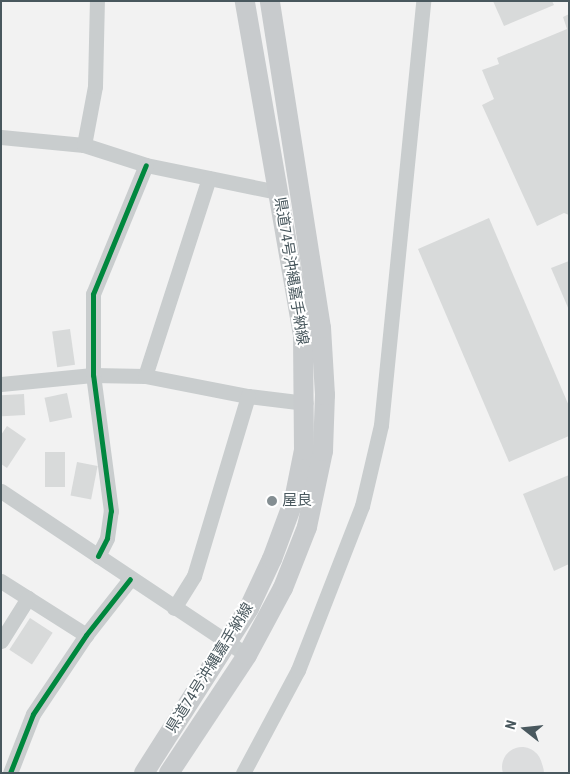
<!DOCTYPE html>
<html>
<head>
<meta charset="utf-8">
<style>
	body { margin:0 }
	#map { position:relative; width:570px; height:774px; overflow:hidden; background:#f2f2f2; font-family:"Roboto Condensed","Noto Sans JP",sans-serif }
	div>[style] { position:absolute }
	[style*='--x'] { left:calc(var(--x)*1px); top:calc(var(--y)*1px); width:calc(var(--w)*1px); rotate:calc(var(--a)*1deg) }
	.taxiway>* { height:40px; margin:-20px; padding:0 20px; transform-origin:20px; border-radius:20px; background:#dcddde }
	.building>* { inset:0; background:#d8dada; transform-origin:0 0 }
	.minor>* { height:15px; margin:-7.5px; padding:0 7.5px; transform-origin:7.5px; border-radius:7.5px; background:#c9cdce }
	.major>* { height:20px; margin:-10px; padding:0 10px; transform-origin:10px; border-radius:10px; background:#c8cbcd }
	.cycleway>* { height:5px; margin:-2.5px; padding:0 2.5px; transform-origin:2.5px; border-radius:2.5px; background:#00873e }
	.dots>* { width:14px; height:14px; translate:-50% -50%; box-sizing:border-box; border:2px solid #fff; border-radius:50% }
	span { translate:-50% -50%; white-space:nowrap; text-align:center; line-height:1.15; -webkit-text-stroke:4px #fff; paint-order:stroke }
	.street-label { font-size:15px; color:#49585e }
	.poi-label { font-size:15px; color:#49585e }
	.left { translate:0 -50%; text-align:left }
	.frame { position:absolute; inset:0; border:2px solid #49585e; pointer-events:none }
	.north { position:absolute; left:500px; top:704px; width:50px; height:50px; -webkit-text-stroke:4px #fff; paint-order:stroke; rotate:286deg; font-size:14px; font-weight:700; line-height:20px; text-align:center; color:#49585e }
	.north::after { content:''; display:block; margin:auto; width:18px; height:22px; background:#49585e; clip-path:polygon(50% 0,100% 100%,50% 72%,0 100%) }
</style>
</head>
<body>
<div id="map">
	<div class="taxiway">
		<i style="--x:522;--y:767;--w:6;--a:72"></i>
	</div>
	<div class="building">
		<i style="clip-path:polygon(493px 1px,552px 1px,554px 5px,504px 26px)"></i>
		<i style="clip-path:polygon(569px 14px,569px 215px,564px 213px,537px 226px,482px 105px,494px 99px,482px 70px,499px 64px,497px 58px,567px 29px,563px 17px)"></i>
		<i style="clip-path:polygon(489px 218px,569px 406px,569px 436px,509px 462px,418px 249px)"></i>
		<i style="clip-path:polygon(569px 261px,569px 310px,551px 268px)"></i>
		<i style="left:70px;top:329px;width:36px;height:18px;rotate:82deg"></i>
		<i style="left:67px;top:393px;width:25px;height:23px;rotate:78deg"></i>
		<i style="left:24px;top:394px;width:21px;height:23px;rotate:87deg"></i>
		<i style="clip-path:polygon(7px 426px,26px 439px,7px 468px,1px 464px,1px 435px)"></i>
		<i style="left:45px;top:452px;width:20px;height:35px"></i>
		<i style="left:77px;top:462px;width:21px;height:34px;rotate:11deg"></i>
		<i style="clip-path:polygon(569px 475px,569px 564px,554px 571px,523px 494px)"></i>
		<i style="left:30px;top:618px;width:27px;height:38px;rotate:33deg"></i>
	</div>
	<div class="minor">
		<i style="--x:1;--y:137;--w:83;--a:5.5"></i>
		<i style="--x:84;--y:145;--w:65;--a:17.9"></i>
		<i style="--x:146;--y:165;--w:135;--a:11.6"></i>
		<i style="--x:84;--y:145;--w:60;--a:-79.4"></i>
		<i style="--x:95;--y:86;--w:85;--a:-88.7"></i>
		<i style="--x:145;--y:376;--w:208;--a:-72.1"></i>
		<i style="--x:1;--y:384;--w:92;--a:-5.6"></i>
		<i style="--x:93;--y:375;--w:52;--a:1.1"></i>
		<i style="--x:145;--y:376;--w:105;--a:11"></i>
		<i style="--x:248;--y:396;--w:58;--a:6.9"></i>
		<i style="--x:1;--y:491;--w:296;--a:33.7"></i>
		<i style="--x:98;--y:556;--w:20;--a:-63"></i>
		<i style="--x:107;--y:538;--w:27;--a:-82"></i>
		<i style="--x:111;--y:511;--w:137;--a:-97.5"></i>
		<i style="--x:93;--y:375;--w:81;--a:-90"></i>
		<i style="--x:93;--y:294;--w:139;--a:-67.7"></i>
		<i style="--x:1;--y:581;--w:101;--a:32.4"></i>
		<i style="--x:174;--y:608;--w:38;--a:-58"></i>
		<i style="--x:194;--y:576;--w:188;--a:-73.3"></i>
		<i style="--x:1;--y:641;--w:51;--a:-57.9"></i>
		<i style="--x:10;--y:773;--w:63;--a:-68.7"></i>
		<i style="--x:33;--y:714;--w:95;--a:-56.1"></i>
		<i style="--x:86;--y:635;--w:71;--a:-51.8"></i>
		<i style="--x:243;--y:773;--w:117;--a:-61.9"></i>
		<i style="--x:298;--y:670;--w:176;--a:-68.7"></i>
		<i style="--x:362;--y:506;--w:83;--a:-76.8"></i>
		<i style="--x:381;--y:425;--w:426;--a:-84.3"></i>
	</div>
	<div class="major">
		<i style="--x:144;--y:773;--w:196;--a:-57.5"></i>
		<i style="--x:249;--y:608;--w:54;--a:-64.9"></i>
		<i style="--x:272;--y:559;--w:63;--a:-69.6"></i>
		<i style="--x:294;--y:500;--w:51;--a:-78.7"></i>
		<i style="--x:304;--y:450;--w:115;--a:-90.5"></i>
		<i style="--x:303;--y:335;--w:339;--a:-99.9"></i>
		<i style="--x:169;--y:773;--w:141;--a:-56.5"></i>
		<i style="--x:247;--y:655;--w:76;--a:-61.8"></i>
		<i style="--x:283;--y:588;--w:66;--a:-68.5"></i>
		<i style="--x:307;--y:527;--w:78;--a:-78.1"></i>
		<i style="--x:323;--y:451;--w:56;--a:-88"></i>
		<i style="--x:325;--y:395;--w:67;--a:-93.4"></i>
		<i style="--x:321;--y:328;--w:331;--a:-98.9"></i>
	</div>
	<div class="cycleway">
		<i style="--x:98;--y:556;--w:20;--a:-63"></i>
		<i style="--x:107;--y:538;--w:27;--a:-82"></i>
		<i style="--x:111;--y:511;--w:137;--a:-97.5"></i>
		<i style="--x:93;--y:375;--w:81;--a:-90"></i>
		<i style="--x:93;--y:294;--w:139;--a:-67.7"></i>
		<i style="--x:10;--y:773;--w:63;--a:-68.7"></i>
		<i style="--x:33;--y:714;--w:95;--a:-56.1"></i>
		<i style="--x:86;--y:635;--w:71;--a:-51.8"></i>
	</div>
	<div class="dots">
		<i style="left:272px;top:501px;background:#848e92"></i>
	</div>
	<div class="street-label">
		<span style="left:291px;top:271px;rotate:81deg">県道74号沖縄嘉手納線</span>
		<span style="left:210px;top:668px;rotate:-58deg">県道74号沖縄嘉手納線</span>
	</div>
	<div class="poi-label">
		<span class="left" style="left:282px;top:501px">屋良</span>
	</div>
	<div class="frame"></div>
	<div class="north">N</div>
</div>
</body>
</html>
